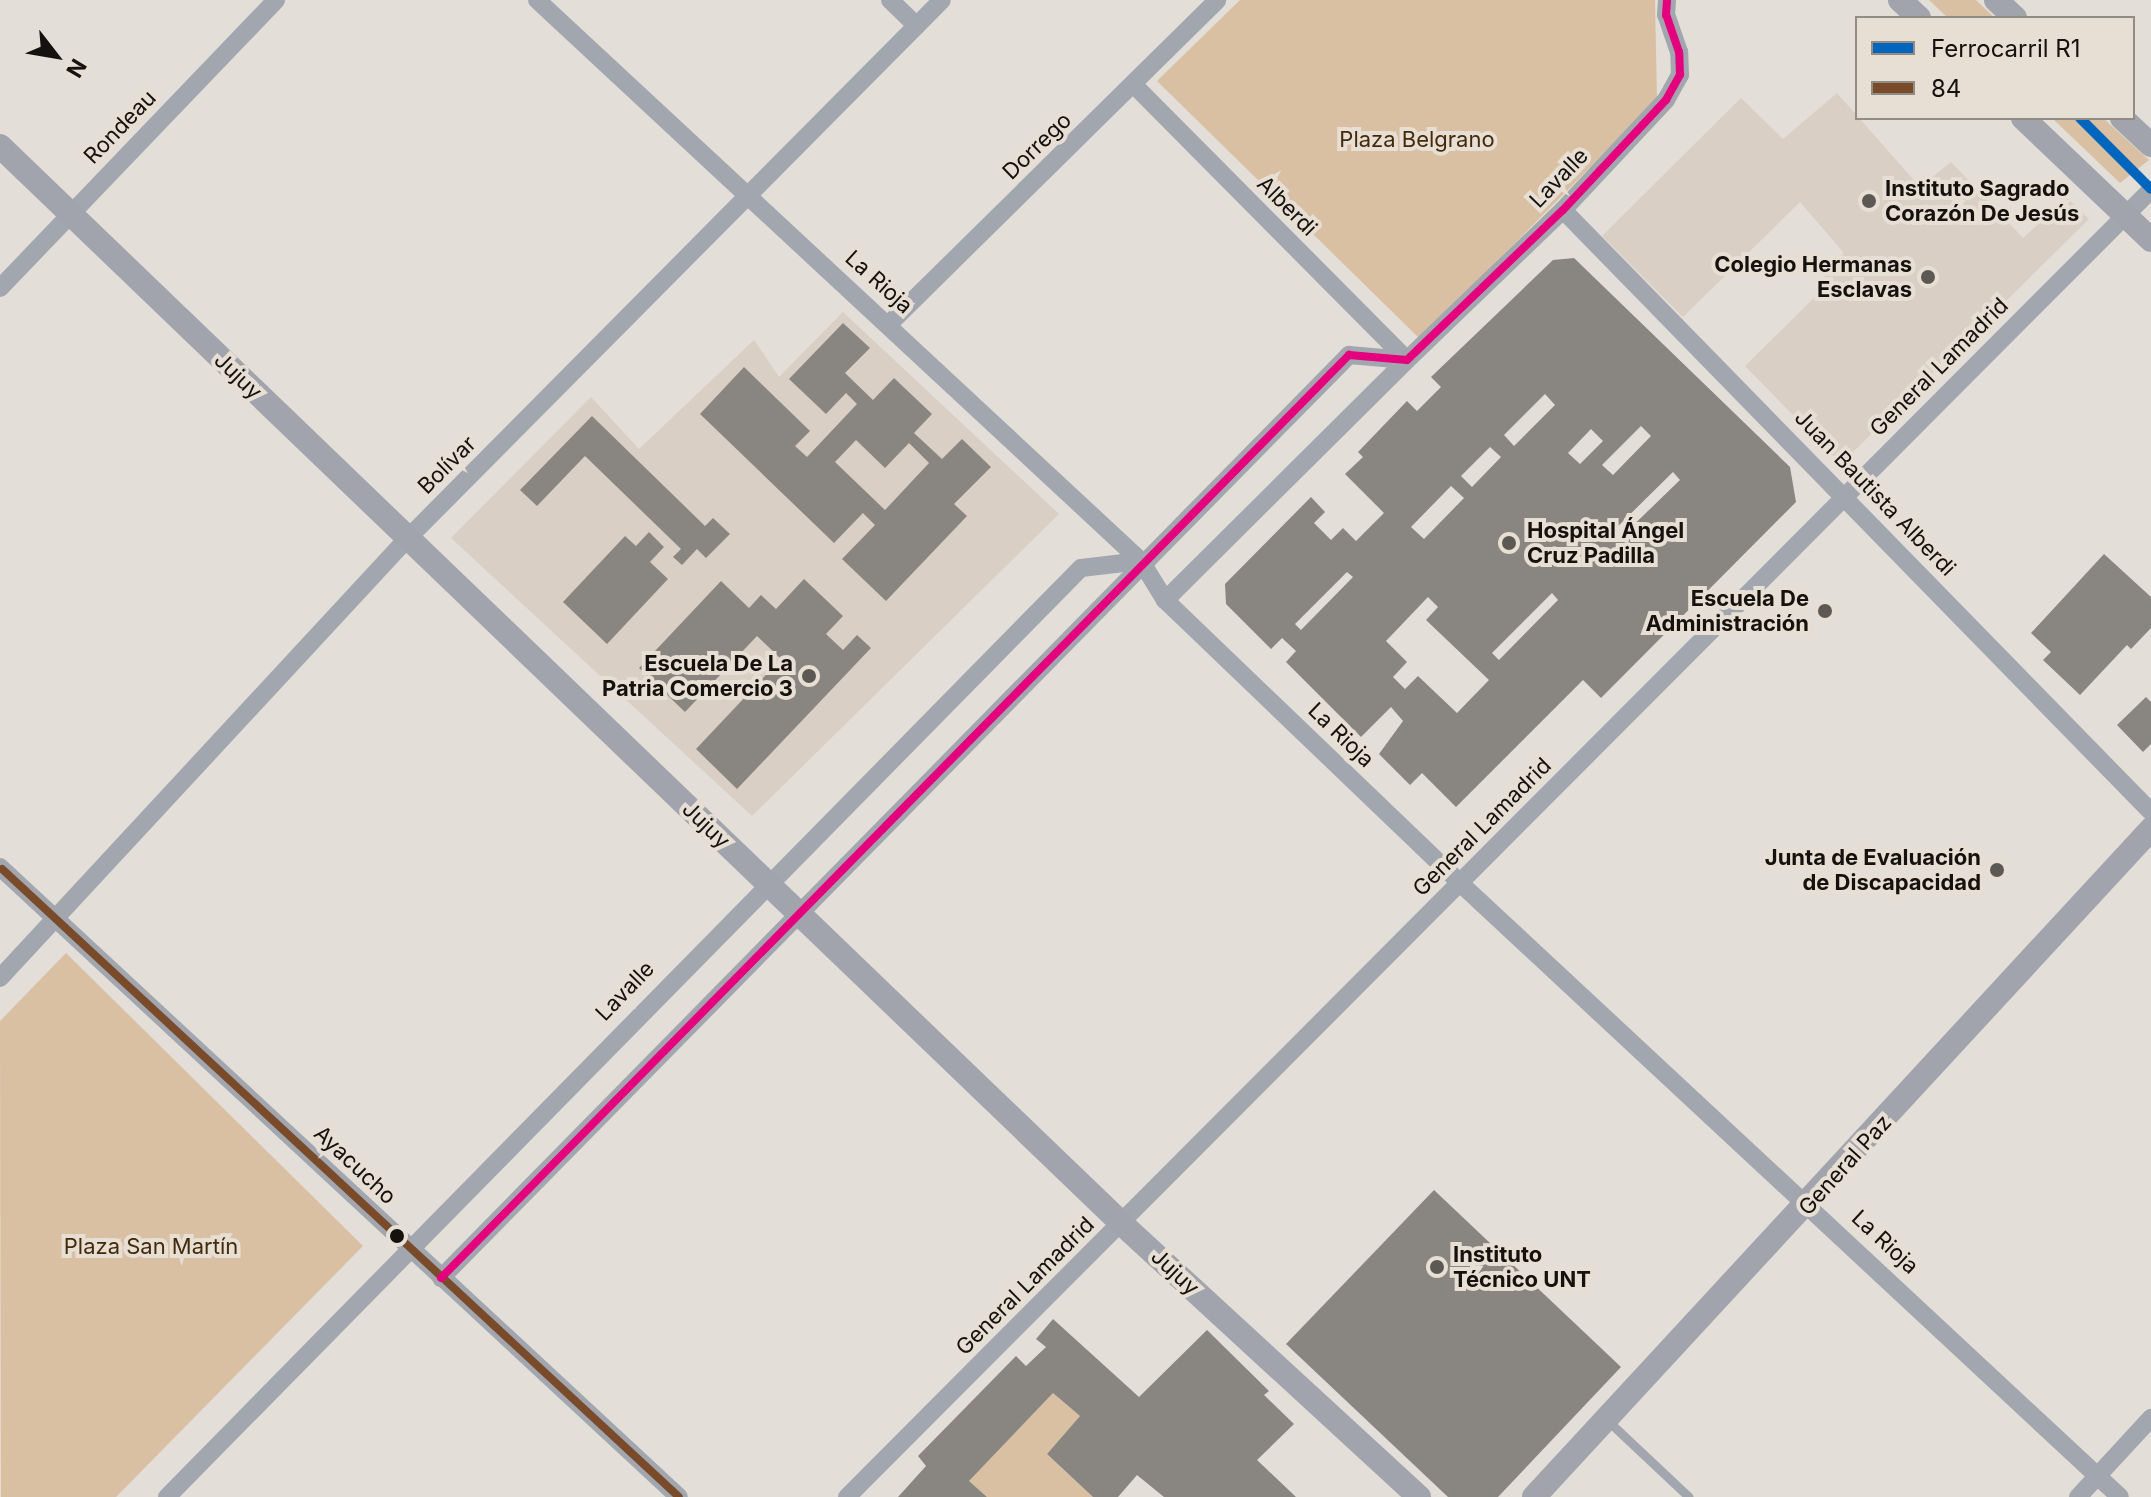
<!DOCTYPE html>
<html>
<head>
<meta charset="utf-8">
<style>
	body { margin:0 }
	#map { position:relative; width:2151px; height:1497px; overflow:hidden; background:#e3ded8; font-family:Inter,sans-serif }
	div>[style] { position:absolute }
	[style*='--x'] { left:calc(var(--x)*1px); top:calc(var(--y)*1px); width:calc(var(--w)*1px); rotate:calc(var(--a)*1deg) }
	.built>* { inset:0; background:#d9cfc4 }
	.green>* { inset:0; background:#d9c0a2 }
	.building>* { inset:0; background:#898682 }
	.lane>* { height:9px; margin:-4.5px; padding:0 4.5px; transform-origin:4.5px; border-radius:4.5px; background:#a2a6ae }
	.street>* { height:18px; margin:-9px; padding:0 9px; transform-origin:9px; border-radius:9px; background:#a2a6ae }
	.secondary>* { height:24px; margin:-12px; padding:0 12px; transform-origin:12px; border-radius:12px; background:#a2a4ad }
	.bus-1>* { height:8px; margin:-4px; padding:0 4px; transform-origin:4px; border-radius:4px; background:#7a4b2a }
	.bus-2>* { height:8px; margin:-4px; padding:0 4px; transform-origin:4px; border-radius:4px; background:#e5007d }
	.rail-1>* { height:10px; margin:-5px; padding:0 5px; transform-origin:5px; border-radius:5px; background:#0065bd }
	.dots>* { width:22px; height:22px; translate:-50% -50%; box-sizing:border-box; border:4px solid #e7ded4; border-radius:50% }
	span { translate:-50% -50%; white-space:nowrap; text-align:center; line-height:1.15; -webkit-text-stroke:8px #e7ded4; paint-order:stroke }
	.street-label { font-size:22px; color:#14110e }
	.park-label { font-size:22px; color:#432b0a }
	.poi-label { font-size:22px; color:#14110e; font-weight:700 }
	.left { translate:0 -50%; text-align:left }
	.right { translate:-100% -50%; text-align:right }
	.legend { position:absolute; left:1855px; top:16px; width:280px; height:104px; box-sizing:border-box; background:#e7ded4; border:2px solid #938c85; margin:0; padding:10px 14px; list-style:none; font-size:24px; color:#14110e }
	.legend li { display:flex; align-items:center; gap:16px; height:40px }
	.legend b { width:40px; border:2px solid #938c85 }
	.north { position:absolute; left:16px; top:16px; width:80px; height:80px; -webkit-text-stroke:6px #e7ded4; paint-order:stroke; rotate:121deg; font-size:22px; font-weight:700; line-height:32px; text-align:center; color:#14110e }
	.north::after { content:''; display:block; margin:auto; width:28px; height:36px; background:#14110e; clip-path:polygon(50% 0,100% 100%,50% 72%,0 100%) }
</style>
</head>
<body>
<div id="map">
	<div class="built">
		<i style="clip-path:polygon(1837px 93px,1920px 187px,1951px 162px,2023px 238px,2067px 198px,2089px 219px,1841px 464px,1745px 366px,1830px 282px,1821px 273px,1844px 253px,1800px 202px,1683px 317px,1602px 236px,1741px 98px,1783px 139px)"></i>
		<i style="clip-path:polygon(843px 312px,1059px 514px,752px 816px,451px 538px,591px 397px,639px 449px,754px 340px,779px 377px)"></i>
	</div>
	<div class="green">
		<i style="clip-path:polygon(1240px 0,1655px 0,1657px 100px,1420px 339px,1157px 81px)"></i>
		<i style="clip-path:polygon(1929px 0,1976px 0,1995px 18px,1948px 18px)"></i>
		<i style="clip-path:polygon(2052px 118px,2103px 118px,2149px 160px,2120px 183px)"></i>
		<i style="clip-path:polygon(66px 953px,363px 1246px,116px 1497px,1px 1497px,0 1021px)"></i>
		<i style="clip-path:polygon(1053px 1393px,1080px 1416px,1047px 1454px,1093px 1497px,987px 1497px,969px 1481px)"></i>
	</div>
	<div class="building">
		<i style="clip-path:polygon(evenodd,1574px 258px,1790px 467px,1796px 502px,1601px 698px,1583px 680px,1456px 807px,1422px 773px,1410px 785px,1379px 754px,1403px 721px,1391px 707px,1361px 737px,1286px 662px,1296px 651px,1282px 638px,1271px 649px,1226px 604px,1225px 584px,1311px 497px,1325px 512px,1314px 523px,1331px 540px,1343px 528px,1356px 541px,1384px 513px,1345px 474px,1363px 457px,1358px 452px,1407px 401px,1417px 411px,1441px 387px,1431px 377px,1553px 260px,1574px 258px,1545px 394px,1555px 405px,1514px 446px,1504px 435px,1545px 394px,1574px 258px,1641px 426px,1651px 436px,1613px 475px,1602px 465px,1641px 426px,1574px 258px,1591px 429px,1603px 441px,1580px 464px,1568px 453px,1591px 429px,1574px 258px,1490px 447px,1501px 457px,1472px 487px,1461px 476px,1490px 447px,1574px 258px,1673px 472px,1680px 480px,1618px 540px,1611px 533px,1673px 472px,1574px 258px,1451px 486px,1464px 498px,1424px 539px,1411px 527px,1451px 486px,1574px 258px,1347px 572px,1353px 577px,1301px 630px,1295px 624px,1347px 572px,1574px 258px,1552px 593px,1558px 600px,1499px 660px,1492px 653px,1552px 593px,1574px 258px,1428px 597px,1438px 607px,1426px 620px,1489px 680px,1457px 713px,1418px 676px,1405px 689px,1393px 677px,1407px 662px,1386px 641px,1428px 597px)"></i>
		<i style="clip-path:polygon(evenodd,843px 323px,870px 348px,845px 373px,873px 400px,894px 378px,932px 414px,914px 433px,942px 459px,962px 439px,991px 467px,954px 504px,967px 516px,886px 601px,842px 559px,875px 525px,863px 513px,834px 543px,700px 414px,744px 367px,810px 431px,795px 446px,807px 457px,857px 404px,846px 393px,826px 414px,789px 379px,843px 323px,856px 440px,885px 468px,909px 443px,929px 463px,885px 510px,835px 462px,856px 440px)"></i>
		<i style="clip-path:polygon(592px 416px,705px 526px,713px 518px,730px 534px,706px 558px,697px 549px,682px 565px,673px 557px,681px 549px,585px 456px,537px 506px,520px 490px)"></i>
		<i style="clip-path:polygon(649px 532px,664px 547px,650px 562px,668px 579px,607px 644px,563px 602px,625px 536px,636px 546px)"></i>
		<i style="clip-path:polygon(2104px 554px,2151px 597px,2151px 628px,2131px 649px,2127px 645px,2080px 695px,2043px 660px,2051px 652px,2031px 633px)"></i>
		<i style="clip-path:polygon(804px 579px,843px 616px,826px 634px,843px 650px,857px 635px,871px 648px,737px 789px,696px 749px,781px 659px,757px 636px,685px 712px,639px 668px,721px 581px,749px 608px,761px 595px,776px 609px)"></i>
		<i style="clip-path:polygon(2146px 697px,2151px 702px,2151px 744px,2143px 752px,2117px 725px)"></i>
		<i style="clip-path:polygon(1434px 1190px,1621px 1367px,1498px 1497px,1448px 1497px,1286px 1344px)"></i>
		<i style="clip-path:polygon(1053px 1319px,1139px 1397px,1207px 1330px,1269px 1391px,1264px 1395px,1294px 1424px,1257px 1460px,1296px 1497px,1164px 1497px,1137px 1475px,1118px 1497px,1093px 1497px,1047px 1454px,1080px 1416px,1053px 1393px,969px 1481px,987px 1497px,898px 1497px,926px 1466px,918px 1456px,1016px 1356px,1026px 1366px,1046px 1347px,1036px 1339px)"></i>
	</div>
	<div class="lane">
		<i style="--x:1607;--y:1420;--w:112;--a:43.2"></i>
	</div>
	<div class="street">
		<i style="--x:537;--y:0;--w:824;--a:42.89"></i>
		<i style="--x:1141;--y:561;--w:46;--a:58.4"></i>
		<i style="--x:1165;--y:600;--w:409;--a:43.8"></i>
		<i style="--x:1460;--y:883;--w:901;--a:42.93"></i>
		<i style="--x:890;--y:0;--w:37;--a:44"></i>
		<i style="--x:1134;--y:85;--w:387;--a:45.2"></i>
		<i style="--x:1407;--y:360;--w:341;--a:135.2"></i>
		<i style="--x:1563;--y:210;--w:842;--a:45.67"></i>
		<i style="--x:0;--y:288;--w:399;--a:-46.2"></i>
		<i style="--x:889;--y:324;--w:461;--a:-44.6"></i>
		<i style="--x:0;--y:867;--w:926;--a:42.86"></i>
		<i style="--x:0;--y:978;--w:599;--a:-47.17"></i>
		<i style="--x:407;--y:539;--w:759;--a:-45.21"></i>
		<i style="--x:441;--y:1278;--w:1295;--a:-45.47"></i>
		<i style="--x:1349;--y:355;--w:58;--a:4.9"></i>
		<i style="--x:1407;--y:360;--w:216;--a:-43.9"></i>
		<i style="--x:1563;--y:210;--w:151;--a:-46.9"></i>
		<i style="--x:1666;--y:100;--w:29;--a:-61"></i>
		<i style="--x:1680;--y:75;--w:23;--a:-92"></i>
		<i style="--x:1679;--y:52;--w:39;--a:-109"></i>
		<i style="--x:1666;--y:15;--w:15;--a:-86"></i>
		<i style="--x:167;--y:1497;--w:1303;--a:-45.47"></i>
		<i style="--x:1081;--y:568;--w:60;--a:-6.7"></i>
		<i style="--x:847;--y:1497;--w:1846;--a:-45.07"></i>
		<i style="--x:2078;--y:1497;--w:108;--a:-47.3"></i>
	</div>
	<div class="secondary">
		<i style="--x:1900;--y:0;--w:26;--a:43"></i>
		<i style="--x:1996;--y:0;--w:26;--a:43"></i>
		<i style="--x:2023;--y:118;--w:177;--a:43.6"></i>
		<i style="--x:2122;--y:118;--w:40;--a:43"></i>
		<i style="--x:0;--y:146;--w:1555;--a:43.85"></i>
		<i style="--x:1121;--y:1223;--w:405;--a:42.6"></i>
		<i style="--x:1534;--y:1497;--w:909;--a:-47.27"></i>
	</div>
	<div class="bus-1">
		<i style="--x:2;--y:869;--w:923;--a:42.85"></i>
	</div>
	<div class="bus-2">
		<i style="--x:441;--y:1278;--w:1295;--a:-45.47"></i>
		<i style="--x:1349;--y:355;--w:58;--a:4.9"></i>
		<i style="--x:1407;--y:360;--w:216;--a:-43.9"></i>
		<i style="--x:1563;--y:210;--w:151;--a:-46.9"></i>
		<i style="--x:1666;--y:100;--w:29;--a:-61"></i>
		<i style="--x:1680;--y:75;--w:23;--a:-92"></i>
		<i style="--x:1679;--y:52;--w:39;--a:-109"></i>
		<i style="--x:1666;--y:15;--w:15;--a:-86"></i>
	</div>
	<div class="rail-1">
		<i style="--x:2080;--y:118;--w:100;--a:45"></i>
	</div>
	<div class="dots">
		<i style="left:1869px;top:201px;background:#5c5955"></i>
		<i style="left:1928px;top:277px;background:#5c5955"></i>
		<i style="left:1509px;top:543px;background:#5c5955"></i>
		<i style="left:1825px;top:611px;background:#5c5955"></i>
		<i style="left:809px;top:676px;background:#5c5955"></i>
		<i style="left:1997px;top:870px;background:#5c5955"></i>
		<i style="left:397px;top:1236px;background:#14110e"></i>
		<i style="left:1437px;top:1267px;background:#5c5955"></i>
	</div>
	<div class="street-label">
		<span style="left:120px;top:127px;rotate:-46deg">Rondeau</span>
		<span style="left:1037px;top:146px;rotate:-44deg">Dorrego</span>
		<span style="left:1559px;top:178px;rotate:-46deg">Lavalle</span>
		<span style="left:1287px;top:206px;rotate:45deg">Alberdi</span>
		<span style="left:879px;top:282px;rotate:42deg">La Rioja</span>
		<span style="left:1939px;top:367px;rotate:-45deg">General Lamadrid</span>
		<span style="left:238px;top:376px;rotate:44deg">Jujuy</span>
		<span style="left:447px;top:465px;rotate:-45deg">Bolívar</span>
		<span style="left:1875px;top:493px;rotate:46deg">Juan Bautista Alberdi</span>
		<span style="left:1341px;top:735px;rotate:44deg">La Rioja</span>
		<span style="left:706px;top:825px;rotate:44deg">Jujuy</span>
		<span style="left:1482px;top:827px;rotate:-45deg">General Lamadrid</span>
		<span style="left:625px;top:991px;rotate:-46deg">Lavalle</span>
		<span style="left:355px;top:1165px;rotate:43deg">Ayacucho</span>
		<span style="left:1845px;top:1165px;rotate:-48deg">General Paz</span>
		<span style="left:1885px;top:1242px;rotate:43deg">La Rioja</span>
		<span style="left:1175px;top:1272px;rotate:43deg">Jujuy</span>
		<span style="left:1025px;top:1286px;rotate:-45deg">General Lamadrid</span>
	</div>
	<div class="park-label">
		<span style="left:1417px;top:140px">Plaza Belgrano</span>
		<span style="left:151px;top:1247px">Plaza San Martín</span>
	</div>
	<div class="poi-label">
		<span class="left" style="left:1885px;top:201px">Instituto Sagrado<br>Corazón De Jesús</span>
		<span class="right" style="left:1912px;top:277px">Colegio Hermanas<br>Esclavas</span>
		<span class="left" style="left:1527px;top:543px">Hospital Ángel<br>Cruz Padilla</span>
		<span class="right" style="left:1809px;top:611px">Escuela De<br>Administración</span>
		<span class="right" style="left:793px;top:676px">Escuela De La<br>Patria Comercio 3</span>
		<span class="right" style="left:1981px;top:870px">Junta de Evaluación<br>de Discapacidad</span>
		<span class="left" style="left:1453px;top:1267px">Instituto<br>Técnico UNT</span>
	</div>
	<ul class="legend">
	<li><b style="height:10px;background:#0065bd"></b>Ferrocarril R1</li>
	<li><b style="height:10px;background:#7a4b2a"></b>84</li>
	</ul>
	<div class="north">N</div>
</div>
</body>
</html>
